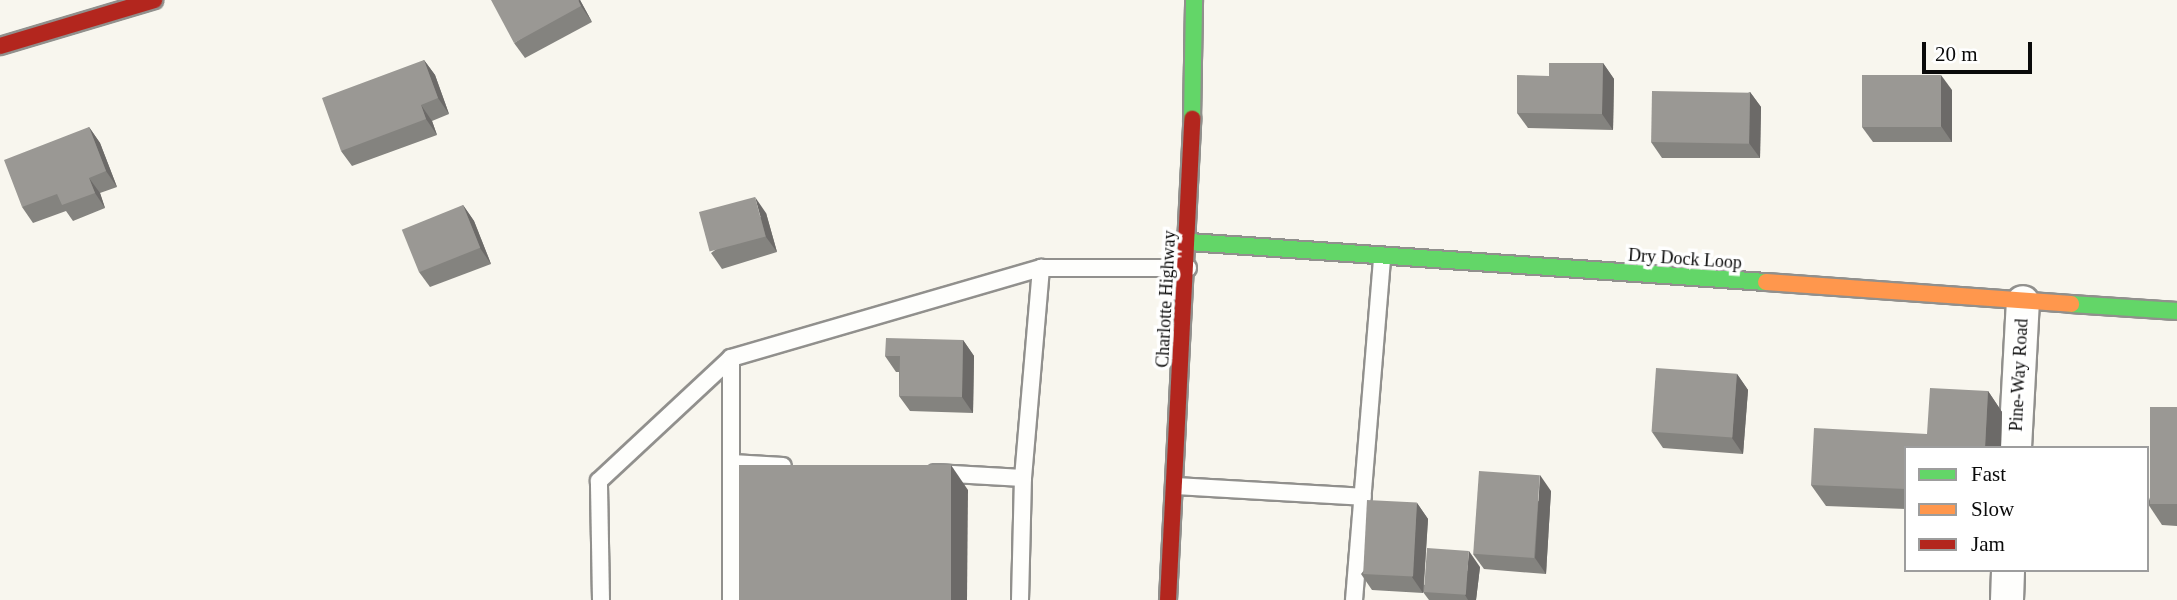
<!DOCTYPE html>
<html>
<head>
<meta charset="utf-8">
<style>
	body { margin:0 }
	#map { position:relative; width:2177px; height:600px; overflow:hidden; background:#f8f6ee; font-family:Georgia,serif }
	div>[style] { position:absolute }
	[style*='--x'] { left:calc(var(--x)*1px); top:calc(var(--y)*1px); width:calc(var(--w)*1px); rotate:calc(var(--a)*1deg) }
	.roads { filter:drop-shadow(2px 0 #91908d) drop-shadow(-2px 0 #91908d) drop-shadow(0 2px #91908d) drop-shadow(0 -2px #91908d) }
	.lane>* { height:16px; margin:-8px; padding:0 8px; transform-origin:8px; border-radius:8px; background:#fefefc }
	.street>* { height:32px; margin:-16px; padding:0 16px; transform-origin:16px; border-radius:16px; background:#fefefc }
	.fast>* { height:16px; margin:-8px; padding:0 8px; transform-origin:8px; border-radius:8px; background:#63d668 }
	.slow>* { height:16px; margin:-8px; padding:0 8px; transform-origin:8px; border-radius:8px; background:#ff974d }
	.jam>* { height:16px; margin:-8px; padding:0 8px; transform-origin:8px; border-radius:8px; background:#b3261e }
	.wall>* { inset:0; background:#84837f }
	.shaded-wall>* { inset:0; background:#6c6a68 }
	.building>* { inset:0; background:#9a9894; transform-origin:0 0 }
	span { translate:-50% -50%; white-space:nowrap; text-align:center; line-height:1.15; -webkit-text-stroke:7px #fff; paint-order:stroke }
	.street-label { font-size:18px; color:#0a0a0a }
	.legend { position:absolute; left:1904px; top:446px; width:245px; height:126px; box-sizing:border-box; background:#fff; border:2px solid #9d9d9d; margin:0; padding:9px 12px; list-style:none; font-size:21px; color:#0a0a0a }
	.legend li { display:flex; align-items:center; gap:14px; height:35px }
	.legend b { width:35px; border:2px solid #9d9d9d }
	.scale { position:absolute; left:1922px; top:42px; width:110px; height:32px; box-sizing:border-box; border:4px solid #0a0a0a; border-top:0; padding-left:9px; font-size:21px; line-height:24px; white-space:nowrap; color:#0a0a0a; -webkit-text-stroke:5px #fff; paint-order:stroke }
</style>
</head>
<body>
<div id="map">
	<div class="roads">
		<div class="lane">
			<i style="--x:732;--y:463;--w:51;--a:3.4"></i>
			<i style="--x:935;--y:473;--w:88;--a:3.3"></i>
			<i style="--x:1175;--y:486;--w:188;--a:3.3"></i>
			<i style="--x:601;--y:600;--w:119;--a:-91"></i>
			<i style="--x:599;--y:481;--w:180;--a:-43"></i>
			<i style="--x:731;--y:600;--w:242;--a:-90"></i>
			<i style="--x:731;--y:358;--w:323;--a:-16.2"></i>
			<i style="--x:1020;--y:600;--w:122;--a:-88.6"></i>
			<i style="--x:1023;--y:478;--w:211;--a:-85.1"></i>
			<i style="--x:1041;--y:268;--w:147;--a:0"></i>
			<i style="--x:1354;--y:600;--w:345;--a:-85.3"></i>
		</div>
		<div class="street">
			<i style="--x:2015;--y:448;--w:146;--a:-86.9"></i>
			<i style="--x:2007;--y:600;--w:30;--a:-88"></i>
		</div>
		<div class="fast">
			<i style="--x:1192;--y:119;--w:119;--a:-89"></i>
			<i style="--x:1189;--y:242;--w:578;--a:3.97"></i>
			<i style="--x:2071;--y:304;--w:106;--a:3.8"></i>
		</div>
		<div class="slow">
			<i style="--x:1766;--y:282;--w:306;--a:4.1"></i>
		</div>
		<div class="jam">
			<i style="--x:0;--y:46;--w:161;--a:-16.6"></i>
			<i style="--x:1168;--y:600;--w:482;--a:-87.1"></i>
		</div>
	</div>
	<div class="wall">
		<i style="clip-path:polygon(580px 0,592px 22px,525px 58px,514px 43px)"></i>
		<i style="clip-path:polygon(424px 60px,435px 75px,449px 114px,432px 121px,437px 135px,352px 166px,341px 151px)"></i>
		<i style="clip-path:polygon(1603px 63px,1614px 79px,1613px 130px,1528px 128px,1517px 113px)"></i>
		<i style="clip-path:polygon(1952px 90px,1952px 142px,1873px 142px,1862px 127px)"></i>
		<i style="clip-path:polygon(1750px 92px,1761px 107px,1760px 158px,1662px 158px,1651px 142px)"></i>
		<i style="clip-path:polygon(89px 127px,100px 143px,117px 187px,100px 193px,105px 208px,73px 221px,66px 211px,33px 223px,22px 207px)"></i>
		<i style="clip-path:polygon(463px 205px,474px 221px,491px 264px,430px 287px,419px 272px)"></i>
		<i style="clip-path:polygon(766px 213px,777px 252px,722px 269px,711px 253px)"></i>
		<i style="clip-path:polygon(963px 340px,974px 356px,973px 413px,910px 411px,899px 396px,899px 372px,896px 372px,885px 356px)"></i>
		<i style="clip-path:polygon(1737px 374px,1748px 390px,1743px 454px,1663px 448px,1652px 432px)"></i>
		<i style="clip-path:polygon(1988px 391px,2002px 412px,2001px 448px,1906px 448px,1906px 509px,1826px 506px,1811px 485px,1927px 434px)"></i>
		<i style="clip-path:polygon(2177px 407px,2177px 526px,2162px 525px,2148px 504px)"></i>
		<i style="clip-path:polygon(1551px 491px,1546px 574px,1484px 569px,1473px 554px)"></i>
		<i style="clip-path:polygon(1417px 503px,1428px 519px,1424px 585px,1480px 567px,1476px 600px,1429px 600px,1423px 592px,1423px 593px,1372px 590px,1361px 574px)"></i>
	</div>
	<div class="shaded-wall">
		<i style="clip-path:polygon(578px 0,580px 0,592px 22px,581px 6px)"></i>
		<i style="clip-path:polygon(424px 60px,435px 75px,449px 114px,438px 98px)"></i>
		<i style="clip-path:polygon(1603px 63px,1614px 79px,1613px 130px,1602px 114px)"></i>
		<i style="clip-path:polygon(1941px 75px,1952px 90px,1952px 142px,1941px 126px)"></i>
		<i style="clip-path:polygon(1750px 92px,1761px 107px,1760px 158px,1749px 143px)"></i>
		<i style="clip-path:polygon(421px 105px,432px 121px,437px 135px,426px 119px)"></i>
		<i style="clip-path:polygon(89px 127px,100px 143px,117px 187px,106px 171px)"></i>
		<i style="clip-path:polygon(89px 178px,100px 193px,105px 208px,95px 193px)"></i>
		<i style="clip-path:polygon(755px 197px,766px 213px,777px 252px,766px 237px)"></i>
		<i style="clip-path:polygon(463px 205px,474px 221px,491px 264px,480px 248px)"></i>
		<i style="clip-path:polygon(963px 340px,974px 356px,973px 413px,962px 397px)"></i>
		<i style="clip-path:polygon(1737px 374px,1748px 390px,1743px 454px,1732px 438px)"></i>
		<i style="clip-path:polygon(1988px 391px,2002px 412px,2001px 448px,1985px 448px)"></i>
		<i style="clip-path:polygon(951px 465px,968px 490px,967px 600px,950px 600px)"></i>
		<i style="clip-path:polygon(1540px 475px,1551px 491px,1546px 574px,1535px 558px)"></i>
		<i style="clip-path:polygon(1417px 503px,1428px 519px,1423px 593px,1412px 577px)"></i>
		<i style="clip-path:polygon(1469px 551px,1480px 567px,1476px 600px,1468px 600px,1465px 595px)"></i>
	</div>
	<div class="building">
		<i style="clip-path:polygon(491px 0,578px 0,581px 6px,514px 43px)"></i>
		<i style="clip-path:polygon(424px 60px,438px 98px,421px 105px,426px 119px,341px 151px,322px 98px)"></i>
		<i style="clip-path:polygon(1549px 63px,1603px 63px,1602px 114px,1517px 113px,1517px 75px,1549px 76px)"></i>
		<i style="left:1862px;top:75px;width:79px;height:52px"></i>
		<i style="left:1652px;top:91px;width:98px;height:51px;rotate:1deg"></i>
		<i style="clip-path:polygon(89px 127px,106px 171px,89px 178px,95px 193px,62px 205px,57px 194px,22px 207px,4px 160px)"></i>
		<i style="left:755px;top:197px;width:41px;height:58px;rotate:75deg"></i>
		<i style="left:463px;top:205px;width:46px;height:66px;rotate:68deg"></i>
		<i style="clip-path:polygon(886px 338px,963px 340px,962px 397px,899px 396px,900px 356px,885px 356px)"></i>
		<i style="left:1656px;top:368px;width:81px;height:64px;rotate:4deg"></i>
		<i style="clip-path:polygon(1930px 388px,1988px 391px,1985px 448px,1906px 448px,1906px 489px,1811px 485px,1814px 428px,1927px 434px)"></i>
		<i style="left:2150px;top:407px;width:27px;height:97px"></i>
		<i style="left:739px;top:465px;width:212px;height:135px"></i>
		<i style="left:1479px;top:471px;width:61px;height:83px;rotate:4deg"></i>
		<i style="left:1367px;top:500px;width:50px;height:74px;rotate:3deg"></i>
		<i style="left:1427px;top:548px;width:42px;height:44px;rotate:4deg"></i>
	</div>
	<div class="street-label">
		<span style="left:1685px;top:259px;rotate:4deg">Dry Dock Loop</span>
		<span style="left:1166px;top:299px;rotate:-87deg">Charlotte Highway</span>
		<span style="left:2019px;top:375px;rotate:-87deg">Pine-Way Road</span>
	</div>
	<ul class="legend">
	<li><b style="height:9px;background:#63d668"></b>Fast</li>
	<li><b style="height:9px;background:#ff974d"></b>Slow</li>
	<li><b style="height:9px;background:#b3261e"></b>Jam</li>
	</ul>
	<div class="scale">20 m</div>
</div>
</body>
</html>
